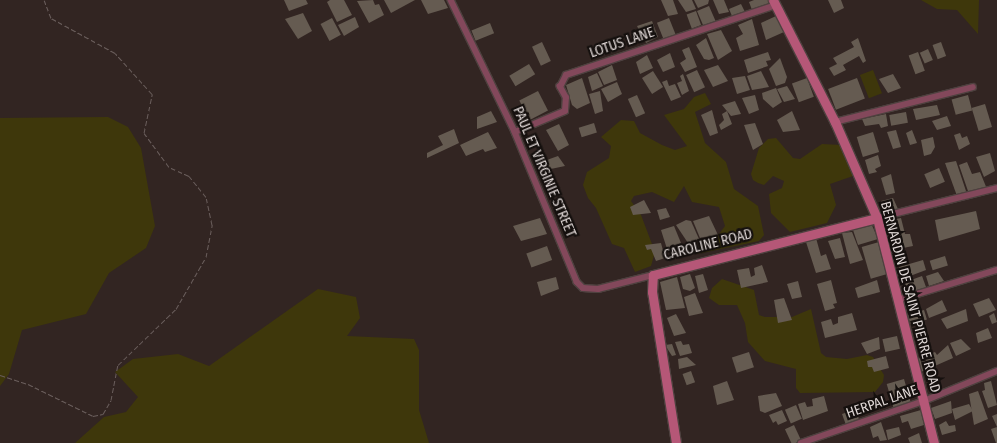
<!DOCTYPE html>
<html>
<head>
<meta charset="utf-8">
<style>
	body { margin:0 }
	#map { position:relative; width:997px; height:443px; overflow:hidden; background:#322522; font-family:"Fira Sans Condensed",sans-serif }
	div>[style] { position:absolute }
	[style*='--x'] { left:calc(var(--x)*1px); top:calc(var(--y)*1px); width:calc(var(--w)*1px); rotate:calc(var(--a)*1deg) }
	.green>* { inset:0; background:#3e370b; transform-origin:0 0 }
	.building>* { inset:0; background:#655b51; transform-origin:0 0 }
	.path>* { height:1px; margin-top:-0.5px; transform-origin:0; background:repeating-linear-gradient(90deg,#6a5e5c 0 5px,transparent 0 7.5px) }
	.roads { filter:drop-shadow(1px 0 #4e413f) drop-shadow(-1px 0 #4e413f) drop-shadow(0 1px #4e413f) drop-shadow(0 -1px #4e413f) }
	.minor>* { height:5.5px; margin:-2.75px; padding:0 2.75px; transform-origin:2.75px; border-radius:2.75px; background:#83485b }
	.secondary>* { height:9px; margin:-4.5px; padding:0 4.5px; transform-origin:4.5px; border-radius:4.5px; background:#b55777 }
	span { translate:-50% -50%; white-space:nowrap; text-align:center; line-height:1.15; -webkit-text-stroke:4.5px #15100e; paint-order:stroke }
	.street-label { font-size:14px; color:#dfd7d5 }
</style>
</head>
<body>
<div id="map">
	<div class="green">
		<i style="clip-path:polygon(921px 0,979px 0,978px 34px,957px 10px,937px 9px)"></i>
		<i style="left:873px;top:70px;width:25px;height:14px;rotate:69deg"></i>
		<i style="clip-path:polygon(705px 93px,711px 104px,695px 112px,705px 143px,726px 162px,734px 189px,758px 206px,764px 235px,759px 241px,697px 254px,701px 243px,719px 234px,725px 226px,719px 207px,692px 202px,684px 186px,674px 202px,652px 192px,634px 196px,631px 201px,641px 215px,655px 252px,651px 266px,635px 272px,624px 248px,612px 244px,596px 208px,588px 198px,583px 185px,587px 172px,609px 158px,611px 146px,601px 137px,621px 120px,634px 121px,640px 133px,662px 145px,675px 150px,687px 146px,664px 115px,684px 109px,694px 97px)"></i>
		<i style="clip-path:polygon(108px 117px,128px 127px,141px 148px,155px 226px,146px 248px,109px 273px,86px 314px,22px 330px,9px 374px,0 386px,0 118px)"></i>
		<i style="clip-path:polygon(776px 138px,793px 158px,800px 159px,822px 144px,841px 145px,853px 176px,830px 184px,836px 205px,827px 223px,790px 232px,771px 213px,769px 194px,782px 188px,784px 181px,773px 176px,764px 185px,758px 183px,753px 180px,751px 174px,759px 148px,768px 139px)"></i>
		<i style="clip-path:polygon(722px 279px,754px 290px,759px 315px,765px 317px,792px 317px,811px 309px,821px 353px,826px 357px,847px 359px,867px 355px,873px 357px,884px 375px,883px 382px,875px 392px,800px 393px,796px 388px,796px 369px,765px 361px,748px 342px,745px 323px,737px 305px,719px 305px,709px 298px,712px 288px)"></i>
		<i style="clip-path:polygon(318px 289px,356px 297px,360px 318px,347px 336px,414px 339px,419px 350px,419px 410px,429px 443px,75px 443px,104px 417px,126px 412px,138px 397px,115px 372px,133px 359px,178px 354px,209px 366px)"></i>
	</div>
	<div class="building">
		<i style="clip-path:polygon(284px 0,306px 0,308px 4px,289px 11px)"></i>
		<i style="clip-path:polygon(330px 0,344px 0,352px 15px,337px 22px,327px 2px)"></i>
		<i style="clip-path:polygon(373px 0,375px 5px,379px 4px,384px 15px,369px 23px,357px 1px)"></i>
		<i style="clip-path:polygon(384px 0,415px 0,391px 13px)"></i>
		<i style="clip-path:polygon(421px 0,444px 0,448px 8px,428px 14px)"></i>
		<i style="clip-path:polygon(661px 0,673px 0,678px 14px,668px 16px)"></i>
		<i style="clip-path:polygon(678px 0,692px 0,696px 9px,686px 12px)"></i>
		<i style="clip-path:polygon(694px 0,709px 0,708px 4px,698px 8px)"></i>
		<i style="clip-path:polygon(713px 0,724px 0,729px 12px,719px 14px)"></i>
		<i style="clip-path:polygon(754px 0,770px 0,771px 4px,752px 10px,749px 2px)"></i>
		<i style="clip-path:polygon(828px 0,841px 0,844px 8px,834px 13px)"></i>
		<i style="clip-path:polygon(741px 4px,745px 12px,732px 16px,729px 9px)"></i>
		<i style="clip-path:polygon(709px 6px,716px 22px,703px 25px,697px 11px)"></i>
		<i style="left:696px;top:11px;width:15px;height:10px;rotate:70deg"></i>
		<i style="clip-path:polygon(303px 13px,312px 31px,298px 39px,285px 19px)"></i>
		<i style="clip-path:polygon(776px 16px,784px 32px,766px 40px,761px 23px)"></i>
		<i style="clip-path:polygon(355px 17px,359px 27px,344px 36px,338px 25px)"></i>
		<i style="left:332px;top:18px;width:19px;height:13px;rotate:62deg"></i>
		<i style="left:669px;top:18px;width:18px;height:13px;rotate:68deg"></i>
		<i style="clip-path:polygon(752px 19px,759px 45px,740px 51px,736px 38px,743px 34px,738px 25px)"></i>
		<i style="clip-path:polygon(652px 21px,658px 37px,646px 43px,637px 26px)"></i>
		<i style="left:490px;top:23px;width:11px;height:20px;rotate:68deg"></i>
		<i style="clip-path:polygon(721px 30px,732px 51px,718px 60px,707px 34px)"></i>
		<i style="clip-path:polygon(706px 38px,714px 58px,709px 60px,704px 59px,696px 45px)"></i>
		<i style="clip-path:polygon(858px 38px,866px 61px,863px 63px,859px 56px,843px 65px,846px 70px,834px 76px,829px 68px,837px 64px,833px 58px,854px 47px,851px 42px)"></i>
		<i style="left:542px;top:42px;width:21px;height:11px;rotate:65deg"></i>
		<i style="left:941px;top:42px;width:15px;height:9px;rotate:70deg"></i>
		<i style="clip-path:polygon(689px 47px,697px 67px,685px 72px,680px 63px,686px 59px,682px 50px)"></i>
		<i style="left:928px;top:49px;width:12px;height:9px;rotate:66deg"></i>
		<i style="clip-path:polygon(768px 52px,771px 60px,766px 61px,768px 66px,748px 73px,744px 60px)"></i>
		<i style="left:918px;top:52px;width:20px;height:10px;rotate:70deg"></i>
		<i style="clip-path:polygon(670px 53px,675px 67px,663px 72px,657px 60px)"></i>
		<i style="clip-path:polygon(647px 55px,653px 68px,640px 74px,636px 62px)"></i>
		<i style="clip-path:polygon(780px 58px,787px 77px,785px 83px,776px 86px,769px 69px)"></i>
		<i style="left:529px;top:64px;width:12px;height:23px;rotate:59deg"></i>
		<i style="clip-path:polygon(612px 65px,617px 80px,604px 85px,598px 72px)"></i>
		<i style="clip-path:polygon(718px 65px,728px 81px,713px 87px,704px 70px)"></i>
		<i style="left:697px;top:70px;width:19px;height:12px;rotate:65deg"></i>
		<i style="left:653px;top:71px;width:19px;height:13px;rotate:58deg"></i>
		<i style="clip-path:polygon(761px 71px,769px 87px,752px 90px,747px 76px)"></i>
		<i style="clip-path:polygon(597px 73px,603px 86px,592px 91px,588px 77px)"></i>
		<i style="clip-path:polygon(683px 74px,689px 91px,682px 95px,677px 83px,682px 81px,680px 76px)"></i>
		<i style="clip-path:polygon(893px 74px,901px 88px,888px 93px,879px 79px)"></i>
		<i style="clip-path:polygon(745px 76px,750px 90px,737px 94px,732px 78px)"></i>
		<i style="clip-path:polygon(582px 78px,590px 103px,577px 109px,572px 105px,566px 85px)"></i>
		<i style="left:807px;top:78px;width:20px;height:16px;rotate:70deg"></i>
		<i style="left:857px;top:78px;width:22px;height:31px;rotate:69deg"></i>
		<i style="clip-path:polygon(667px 80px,669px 86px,675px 84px,681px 97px,671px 101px,662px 82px)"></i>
		<i style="clip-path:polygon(617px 82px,622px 94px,608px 102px,601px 89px)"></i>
		<i style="clip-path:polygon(787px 86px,795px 99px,784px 102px,777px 89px)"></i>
		<i style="clip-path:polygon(776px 88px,782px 102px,773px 108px,763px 99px,762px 93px)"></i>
		<i style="left:538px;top:91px;width:22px;height:21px;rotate:63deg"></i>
		<i style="clip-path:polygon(600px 91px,603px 111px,595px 114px,589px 94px)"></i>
		<i style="left:637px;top:95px;width:20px;height:10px;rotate:66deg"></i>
		<i style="clip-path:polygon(755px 95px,759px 110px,749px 114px,742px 98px)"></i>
		<i style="left:968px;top:95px;width:16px;height:17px;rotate:75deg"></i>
		<i style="clip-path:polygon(735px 101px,741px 114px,731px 116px,722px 105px)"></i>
		<i style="left:985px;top:104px;width:24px;height:14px;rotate:73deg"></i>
		<i style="clip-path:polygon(937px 105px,940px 115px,916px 120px,913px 109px)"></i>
		<i style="clip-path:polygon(712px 110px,718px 133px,710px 136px,701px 115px)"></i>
		<i style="clip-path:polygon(491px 111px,497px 122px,477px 129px,477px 117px)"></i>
		<i style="clip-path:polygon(727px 111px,732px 124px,721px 130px,719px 125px,724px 120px,722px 114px)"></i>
		<i style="clip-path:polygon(792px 111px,800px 130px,783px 132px,777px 120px)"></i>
		<i style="left:906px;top:112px;width:11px;height:17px;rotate:80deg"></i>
		<i style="clip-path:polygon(886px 114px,888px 126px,881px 128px,879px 124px,865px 126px,862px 119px)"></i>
		<i style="clip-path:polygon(947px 116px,951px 126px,937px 130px,932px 121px)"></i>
		<i style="left:594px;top:123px;width:10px;height:16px;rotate:73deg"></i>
		<i style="clip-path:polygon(755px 123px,763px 144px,753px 150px,744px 125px)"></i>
		<i style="clip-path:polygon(559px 124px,569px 145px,558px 151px,546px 130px)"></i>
		<i style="clip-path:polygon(454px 129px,459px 143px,427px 158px,427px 153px,443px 145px,438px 136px)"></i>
		<i style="clip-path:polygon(896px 130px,901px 147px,893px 149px,887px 132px)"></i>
		<i style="clip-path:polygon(912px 130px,917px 143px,910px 145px,906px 133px)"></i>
		<i style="clip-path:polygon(488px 132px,497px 148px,485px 152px,483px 149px,466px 156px,460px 145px)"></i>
		<i style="left:873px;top:132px;width:21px;height:17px;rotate:73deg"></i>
		<i style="clip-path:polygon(960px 133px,962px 138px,967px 136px,970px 144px,959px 150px,954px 135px)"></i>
		<i style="clip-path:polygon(933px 137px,935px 147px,931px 154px,924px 156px,921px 140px)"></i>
		<i style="clip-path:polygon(990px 153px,995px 171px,984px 177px,976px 157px)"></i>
		<i style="clip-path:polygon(878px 155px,881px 166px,875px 169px,877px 172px,869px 174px,865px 160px)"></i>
		<i style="clip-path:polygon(558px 156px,565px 166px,546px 170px,544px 161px)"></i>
		<i style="clip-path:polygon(956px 161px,967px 194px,957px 196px,945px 163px)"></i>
		<i style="clip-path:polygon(967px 162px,972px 174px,980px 172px,987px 189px,969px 194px,959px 165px)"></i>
		<i style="left:939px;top:168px;width:15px;height:16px;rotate:67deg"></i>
		<i style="clip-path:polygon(891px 174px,895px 193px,886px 195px,881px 178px)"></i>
		<i style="clip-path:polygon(893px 198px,898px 209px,884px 213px,881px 201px)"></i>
		<i style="clip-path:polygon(644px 200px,651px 213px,633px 215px,630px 207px)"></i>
		<i style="clip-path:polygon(666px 208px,670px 217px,660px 220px,657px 210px)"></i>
		<i style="clip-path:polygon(976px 211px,980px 229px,939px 241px,935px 220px)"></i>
		<i style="clip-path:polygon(709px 216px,718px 235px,700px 238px,693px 221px)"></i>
		<i style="clip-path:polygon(540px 218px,547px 234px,521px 241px,513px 226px)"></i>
		<i style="clip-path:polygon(901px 218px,905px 234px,910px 234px,913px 246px,893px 250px,887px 221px)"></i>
		<i style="clip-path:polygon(686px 220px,691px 221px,699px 239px,688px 243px,676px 225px)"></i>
		<i style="clip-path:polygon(871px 223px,878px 239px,858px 245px,853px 230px)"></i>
		<i style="clip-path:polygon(674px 226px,681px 243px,667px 249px,661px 230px)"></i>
		<i style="clip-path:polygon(852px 232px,863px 260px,850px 264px,842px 233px)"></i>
		<i style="clip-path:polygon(816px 238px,821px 256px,826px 254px,831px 269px,816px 273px,806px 242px)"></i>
		<i style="clip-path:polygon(840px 238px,845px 257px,835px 259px,828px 241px)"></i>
		<i style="left:879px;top:242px;width:33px;height:18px;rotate:74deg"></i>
		<i style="clip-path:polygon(661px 243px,665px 258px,656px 261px,651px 249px,647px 250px,645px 245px)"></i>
		<i style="left:547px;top:246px;width:15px;height:22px;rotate:70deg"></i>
		<i style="left:945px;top:256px;width:10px;height:16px;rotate:73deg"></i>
		<i style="clip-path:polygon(923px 260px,926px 270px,902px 279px,899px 267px)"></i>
		<i style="clip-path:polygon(762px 265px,768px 282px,741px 288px,737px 270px,749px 268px,751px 277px,755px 275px,754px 268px)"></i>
		<i style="clip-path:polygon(938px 272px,944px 281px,929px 286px,926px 276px)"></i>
		<i style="clip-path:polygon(690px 274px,695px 288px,690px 291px,683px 289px,680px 277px)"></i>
		<i style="clip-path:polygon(703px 274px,708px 290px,699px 293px,695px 276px)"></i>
		<i style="left:922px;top:276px;width:12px;height:21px;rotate:70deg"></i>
		<i style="clip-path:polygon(556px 277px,559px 289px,541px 296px,537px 282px)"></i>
		<i style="clip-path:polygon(677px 277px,685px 308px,666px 310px,660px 282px)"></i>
		<i style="clip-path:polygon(831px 280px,837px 303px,833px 304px,835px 308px,825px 311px,817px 284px)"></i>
		<i style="clip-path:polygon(877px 280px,880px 292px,858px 298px,855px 288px)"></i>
		<i style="clip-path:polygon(798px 281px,802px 297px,792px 299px,787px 284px)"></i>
		<i style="clip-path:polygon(695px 293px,703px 313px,689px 316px,684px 297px)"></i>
		<i style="clip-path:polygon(784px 298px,792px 320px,778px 323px,774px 300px)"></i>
		<i style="clip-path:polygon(989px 298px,996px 310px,979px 317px,973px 304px)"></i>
		<i style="clip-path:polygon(942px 300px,947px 311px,929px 318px,926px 309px)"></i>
		<i style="clip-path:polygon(966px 309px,968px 321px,947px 329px,941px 319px)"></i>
		<i style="left:924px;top:310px;width:10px;height:17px;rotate:73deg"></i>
		<i style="clip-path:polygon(852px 313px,857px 330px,825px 338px,821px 322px,831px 319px,833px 325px,838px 323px,838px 317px)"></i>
		<i style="clip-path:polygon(994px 313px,997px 322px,992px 324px,989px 316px)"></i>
		<i style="clip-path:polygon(676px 314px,686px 333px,674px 336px,667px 318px)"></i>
		<i style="clip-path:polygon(988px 328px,992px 338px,978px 343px,976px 333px)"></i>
		<i style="left:897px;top:336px;width:13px;height:15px;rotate:77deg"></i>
		<i style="clip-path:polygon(879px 337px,880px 349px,867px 354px,861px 343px)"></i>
		<i style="clip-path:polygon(961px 339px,971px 349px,956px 356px,950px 343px)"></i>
		<i style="clip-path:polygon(681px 341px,683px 345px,689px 344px,692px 353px,680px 356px,675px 342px)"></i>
		<i style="clip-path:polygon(672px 344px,676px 355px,672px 356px,665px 345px)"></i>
		<i style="clip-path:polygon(948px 345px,953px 358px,921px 372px,918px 359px,935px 352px,937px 355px)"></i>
		<i style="left:749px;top:352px;width:16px;height:18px;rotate:72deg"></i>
		<i style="clip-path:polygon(886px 356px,889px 368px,874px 372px,872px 367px,868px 367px,867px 361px)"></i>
		<i style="clip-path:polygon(687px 357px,696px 365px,679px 369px,678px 359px)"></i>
		<i style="left:691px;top:371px;width:12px;height:9px;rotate:70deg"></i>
		<i style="left:904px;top:379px;width:25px;height:18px;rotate:74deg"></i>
		<i style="clip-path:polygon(727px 381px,734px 400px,717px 405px,713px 386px)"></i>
		<i style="clip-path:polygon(991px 381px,997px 405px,988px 408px,982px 391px,985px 390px,984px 383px)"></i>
		<i style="clip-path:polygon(978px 391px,988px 419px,974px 425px,969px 394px)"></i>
		<i style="clip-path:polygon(776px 393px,782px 406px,765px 413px,760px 411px,758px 396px)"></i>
		<i style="clip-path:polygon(824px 396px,828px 411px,803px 420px,798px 404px,805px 402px,807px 407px,813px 406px,812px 399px)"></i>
		<i style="clip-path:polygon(951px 401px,952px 413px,935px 419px,931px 408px)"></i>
		<i style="clip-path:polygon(969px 404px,973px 411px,955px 420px,952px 409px)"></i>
		<i style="left:796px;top:405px;width:15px;height:12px;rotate:67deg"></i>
		<i style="clip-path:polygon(857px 409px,859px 421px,846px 425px,842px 414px)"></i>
		<i style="clip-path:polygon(782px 410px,787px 421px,778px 425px,776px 421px,773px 423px,769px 415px)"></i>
		<i style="clip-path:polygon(921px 410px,924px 425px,911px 429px,908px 421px,902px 423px,900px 416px)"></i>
		<i style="clip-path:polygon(997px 414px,997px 443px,996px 443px,991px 429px,997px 427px,992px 416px)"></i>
		<i style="clip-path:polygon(946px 421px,949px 426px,955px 425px,956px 431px,942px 435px,939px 425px)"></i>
		<i style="clip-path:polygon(881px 422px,887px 440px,880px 441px,878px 436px,873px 438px,870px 427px)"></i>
		<i style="left:794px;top:425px;width:17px;height:10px;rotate:65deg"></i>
		<i style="clip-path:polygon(899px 427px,901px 435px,888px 440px,886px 430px)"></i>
		<i style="clip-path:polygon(919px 433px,922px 443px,910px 443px,908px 438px)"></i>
	</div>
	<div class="path">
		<i style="--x:0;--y:375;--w:29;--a:18"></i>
		<i style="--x:28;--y:384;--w:72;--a:26.2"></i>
		<i style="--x:93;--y:416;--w:10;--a:-11"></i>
		<i style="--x:103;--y:414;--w:16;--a:-60"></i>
		<i style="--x:111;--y:400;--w:36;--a:-79"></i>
		<i style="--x:118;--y:365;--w:81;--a:-44"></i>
		<i style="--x:176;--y:309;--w:60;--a:-60"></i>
		<i style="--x:206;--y:257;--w:33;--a:-79"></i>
		<i style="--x:212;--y:225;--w:29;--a:-102"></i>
		<i style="--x:206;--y:197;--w:27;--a:-129"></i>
		<i style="--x:189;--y:176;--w:22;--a:-156"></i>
		<i style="--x:169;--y:167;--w:42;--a:-126.3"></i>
		<i style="--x:144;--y:133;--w:40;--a:-78"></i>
		<i style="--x:152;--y:94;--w:55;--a:-132.1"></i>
		<i style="--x:115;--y:53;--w:73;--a:-151.3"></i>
		<i style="--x:51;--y:18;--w:19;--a:-111"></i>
	</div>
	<div class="roads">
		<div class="minor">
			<i style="--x:451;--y:0;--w:147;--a:64.1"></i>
			<i style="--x:515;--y:132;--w:162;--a:67.5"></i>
			<i style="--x:577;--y:282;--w:8;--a:45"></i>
			<i style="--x:583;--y:288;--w:15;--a:4"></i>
			<i style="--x:598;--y:289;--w:57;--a:-14.3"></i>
			<i style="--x:835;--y:122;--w:142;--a:-14.2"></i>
			<i style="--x:515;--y:132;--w:54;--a:-22.8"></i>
			<i style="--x:565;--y:111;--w:13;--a:-86"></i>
			<i style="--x:566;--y:98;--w:13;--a:-119"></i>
			<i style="--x:560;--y:87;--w:13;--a:-63"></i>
			<i style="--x:566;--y:75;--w:221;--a:-18.4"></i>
			<i style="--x:877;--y:218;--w:124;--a:-14"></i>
			<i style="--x:898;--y:300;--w:103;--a:-16.9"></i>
			<i style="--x:801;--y:443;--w:130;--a:-18.9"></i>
			<i style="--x:924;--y:401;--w:79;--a:-22.3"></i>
		</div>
		<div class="secondary">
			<i style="--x:773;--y:0;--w:137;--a:63.1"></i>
			<i style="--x:835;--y:122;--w:105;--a:66.4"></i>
			<i style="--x:877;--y:218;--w:232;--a:75.8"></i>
			<i style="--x:676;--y:443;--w:153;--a:-99"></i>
			<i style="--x:652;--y:292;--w:17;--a:-87"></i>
			<i style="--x:653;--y:275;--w:231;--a:-14.3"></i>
		</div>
	</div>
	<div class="street-label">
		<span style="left:622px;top:43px;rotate:-19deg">LOTUS LANE</span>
		<span style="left:544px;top:172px;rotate:67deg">PAUL ET VIRGINIE STREET</span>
		<span style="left:708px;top:245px;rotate:-14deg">CAROLINE ROAD</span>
		<span style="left:910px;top:297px;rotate:75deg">BERNARDIN DE SAINT PIERRE ROAD</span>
		<span style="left:882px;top:402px;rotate:-19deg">HERPAL LANE</span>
	</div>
</div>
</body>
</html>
